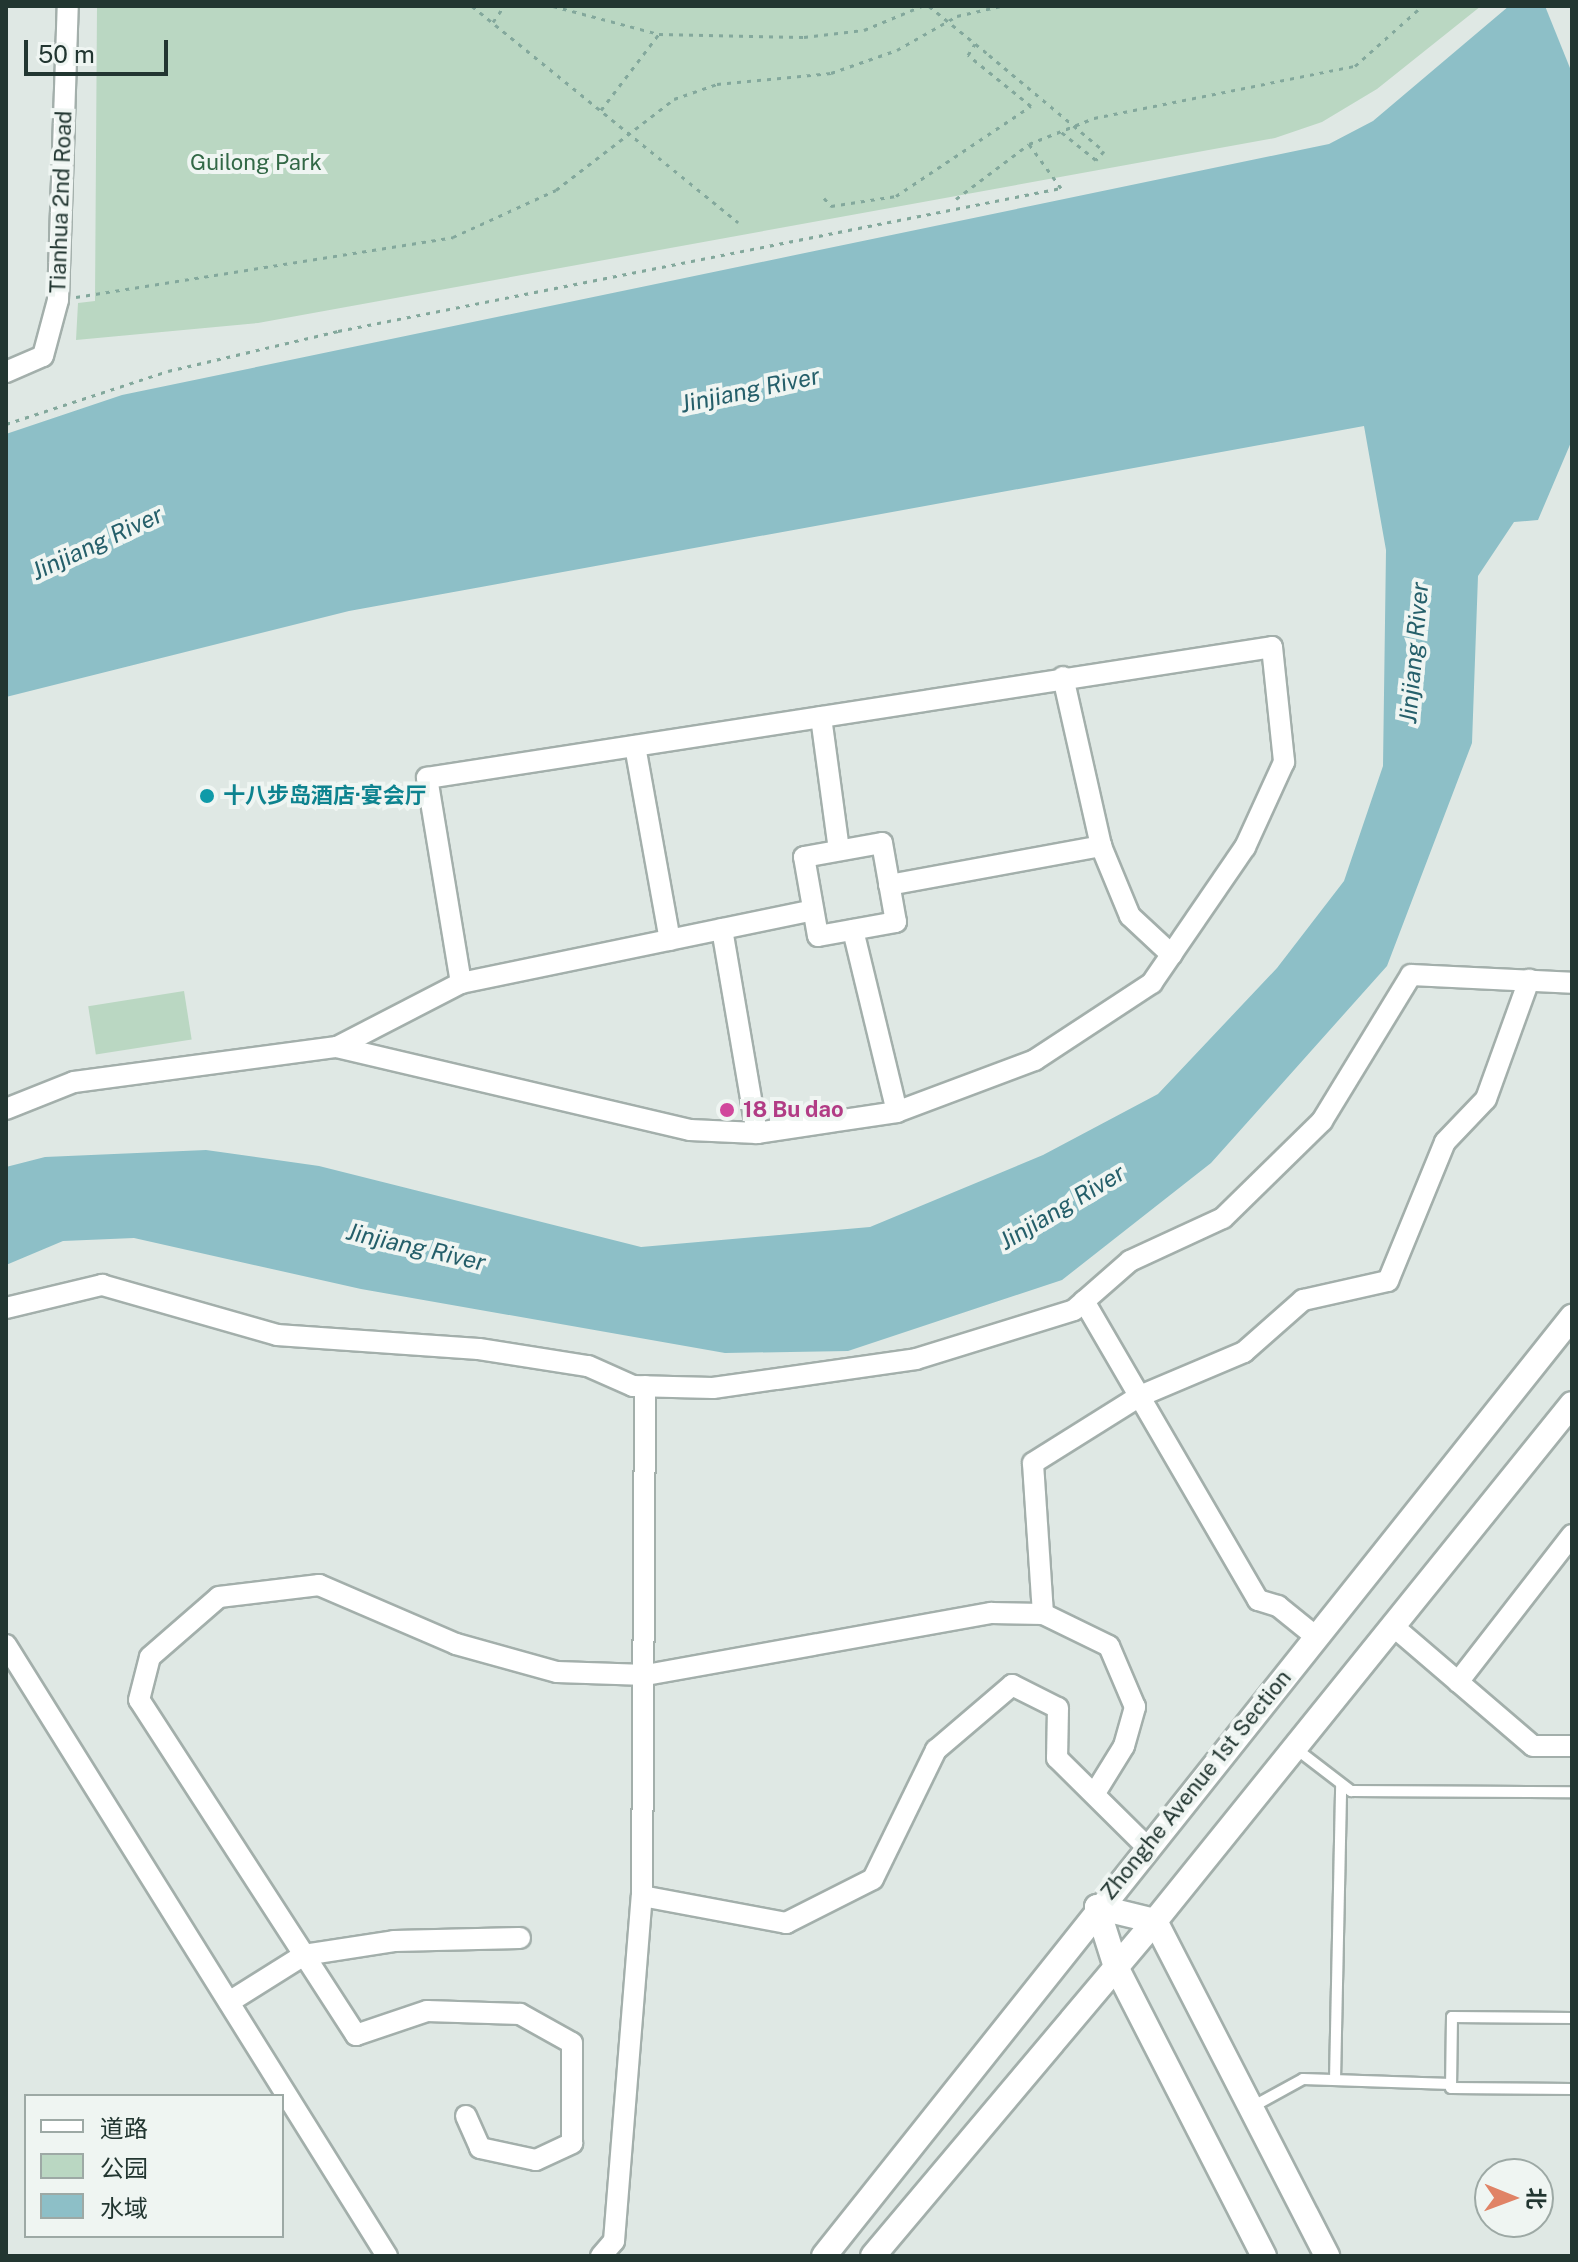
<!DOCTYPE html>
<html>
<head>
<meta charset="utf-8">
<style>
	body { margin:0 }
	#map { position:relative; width:1578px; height:2262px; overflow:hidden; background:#dfe8e4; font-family:"Public Sans","Noto Sans SC",sans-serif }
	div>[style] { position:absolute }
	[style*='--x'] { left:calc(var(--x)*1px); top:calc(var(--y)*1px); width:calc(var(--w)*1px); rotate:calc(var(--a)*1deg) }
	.green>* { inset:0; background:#bad7c2; transform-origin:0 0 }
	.water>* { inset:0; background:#8dbfc7 }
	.pier>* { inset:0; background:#dfe8e4 }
	.path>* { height:3px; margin-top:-1.5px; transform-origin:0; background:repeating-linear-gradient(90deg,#83a89c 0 4px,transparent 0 10px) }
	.roads { filter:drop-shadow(2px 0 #a3afab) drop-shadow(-2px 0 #a3afab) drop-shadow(0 2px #a3afab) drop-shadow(0 -2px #a3afab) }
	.service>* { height:10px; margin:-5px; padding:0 5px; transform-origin:5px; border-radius:5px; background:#fff }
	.minor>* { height:20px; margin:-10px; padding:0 10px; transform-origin:10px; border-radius:10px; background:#fff }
	.secondary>* { height:24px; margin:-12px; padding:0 12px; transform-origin:12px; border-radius:12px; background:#fff }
	.path-bridge>* { height:3px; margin-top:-1.5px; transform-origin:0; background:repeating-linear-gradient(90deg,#83a89c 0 4px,transparent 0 10px) }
	.dots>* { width:22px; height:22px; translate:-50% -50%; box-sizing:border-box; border:4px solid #eff5f2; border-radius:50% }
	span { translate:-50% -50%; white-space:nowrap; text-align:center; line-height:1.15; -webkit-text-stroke:8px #eff5f2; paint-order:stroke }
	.park-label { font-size:22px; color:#326846 }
	.street-label { font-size:22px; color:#223631 }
	.culture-label { font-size:22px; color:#0d838f; font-weight:700 }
	.left { translate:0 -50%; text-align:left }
	.hotel-label { font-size:22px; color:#b23c85; font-weight:700 }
	.water-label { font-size:24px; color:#255f6a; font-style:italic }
	.frame { position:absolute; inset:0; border:8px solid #223631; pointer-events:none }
	.legend { position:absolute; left:24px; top:2094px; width:260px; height:144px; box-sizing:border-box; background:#eff5f2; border:2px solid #9da9a5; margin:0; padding:10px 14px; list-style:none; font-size:24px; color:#223631 }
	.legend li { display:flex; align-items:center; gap:16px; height:40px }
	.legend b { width:40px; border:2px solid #9da9a5 }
	.north { position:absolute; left:1474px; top:2158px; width:80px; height:80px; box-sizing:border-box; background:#eff5f2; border:2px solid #9da9a5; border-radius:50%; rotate:91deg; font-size:22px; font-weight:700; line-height:32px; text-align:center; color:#223631 }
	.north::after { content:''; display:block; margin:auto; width:28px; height:36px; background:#e08366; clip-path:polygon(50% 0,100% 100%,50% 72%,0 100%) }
	.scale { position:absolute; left:24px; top:40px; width:144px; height:36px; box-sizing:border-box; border:4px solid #223631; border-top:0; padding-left:10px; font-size:24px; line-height:28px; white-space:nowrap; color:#223631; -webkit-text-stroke:6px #eff5f2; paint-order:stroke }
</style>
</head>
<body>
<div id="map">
	<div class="green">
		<i style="clip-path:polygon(97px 6px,1481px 6px,1377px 89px,1322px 122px,1275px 138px,258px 323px,76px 340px,78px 303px,95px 301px)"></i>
		<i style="left:184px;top:991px;width:49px;height:97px;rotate:81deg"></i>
	</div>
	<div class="water">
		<i style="clip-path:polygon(1509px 6px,1572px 6px,1572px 440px,1538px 520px,1514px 522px,1478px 576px,1472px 743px,1387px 966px,1211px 1163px,1062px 1280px,848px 1351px,725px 1353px,361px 1289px,134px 1238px,63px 1241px,6px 1265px,6px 1167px,45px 1157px,206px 1150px,319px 1166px,641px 1247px,870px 1227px,1043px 1155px,1158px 1094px,1277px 968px,1344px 881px,1383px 766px,1386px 550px,1364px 426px,349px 611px,6px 697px,6px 434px,122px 395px,1329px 144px,1373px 121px)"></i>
	</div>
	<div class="pier">
		<i style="clip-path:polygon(1545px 6px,1572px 6px,1572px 73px)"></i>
	</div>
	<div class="path">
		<i style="--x:472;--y:6;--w:343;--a:39.1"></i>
		<i style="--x:553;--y:6;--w:110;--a:14.8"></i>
		<i style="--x:659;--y:34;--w:145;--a:1.2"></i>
		<i style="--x:804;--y:37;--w:60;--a:-6.7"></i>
		<i style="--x:864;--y:30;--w:63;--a:-22.5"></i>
		<i style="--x:929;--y:6;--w:77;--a:39.2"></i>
		<i style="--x:493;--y:22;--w:19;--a:-55"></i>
		<i style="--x:601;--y:110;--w:96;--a:-52.7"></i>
		<i style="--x:824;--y:198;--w:11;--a:49"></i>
		<i style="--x:831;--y:206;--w:66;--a:-8.7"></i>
		<i style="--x:896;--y:196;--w:162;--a:-33.7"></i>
		<i style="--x:1031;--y:106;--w:81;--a:-141"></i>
		<i style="--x:968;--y:55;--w:13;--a:-58"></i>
		<i style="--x:956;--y:199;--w:91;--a:-37"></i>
		<i style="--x:1029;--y:144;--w:70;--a:-21.8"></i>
		<i style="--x:1094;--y:118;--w:266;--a:-11.3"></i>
		<i style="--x:1355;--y:66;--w:90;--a:-41.8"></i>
		<i style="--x:76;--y:297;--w:382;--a:-9"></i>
		<i style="--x:453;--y:237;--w:113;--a:-24.5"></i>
		<i style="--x:556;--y:190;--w:149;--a:-37.6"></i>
		<i style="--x:674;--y:99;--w:46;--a:-19.2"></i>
		<i style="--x:717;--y:84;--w:115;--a:-5.5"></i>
		<i style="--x:831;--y:73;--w:70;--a:-19.2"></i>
		<i style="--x:897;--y:50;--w:69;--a:-29.5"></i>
		<i style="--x:957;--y:16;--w:45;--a:-12.8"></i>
		<i style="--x:6;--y:424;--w:170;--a:-18.1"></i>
		<i style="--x:168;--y:371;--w:175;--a:-13.2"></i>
		<i style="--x:338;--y:331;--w:737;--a:-11.19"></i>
		<i style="--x:1061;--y:188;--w:54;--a:-126"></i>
	</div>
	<div class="roads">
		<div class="service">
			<i style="--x:1295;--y:1748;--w:71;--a:37.5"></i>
			<i style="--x:1351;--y:1791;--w:221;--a:0.3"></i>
			<i style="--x:1572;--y:2018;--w:120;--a:-179.5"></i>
			<i style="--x:1452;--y:2017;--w:71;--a:90.8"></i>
			<i style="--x:1451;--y:2088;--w:121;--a:0.5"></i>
			<i style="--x:1335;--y:2080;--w:295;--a:-88.8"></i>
			<i style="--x:1252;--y:2107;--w:58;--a:-28.8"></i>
			<i style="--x:1303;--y:2079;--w:148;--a:1.9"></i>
		</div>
		<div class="minor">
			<i style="--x:6;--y:372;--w:40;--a:-23.4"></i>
			<i style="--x:43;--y:356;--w:58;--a:-75"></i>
			<i style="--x:58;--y:300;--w:294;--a:-88.1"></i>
			<i style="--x:1063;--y:677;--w:173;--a:77.3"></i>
			<i style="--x:821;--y:717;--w:134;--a:82.3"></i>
			<i style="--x:635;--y:746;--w:197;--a:79.8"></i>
			<i style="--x:882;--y:843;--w:80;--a:80"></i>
			<i style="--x:896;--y:922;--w:79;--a:169.8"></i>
			<i style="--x:818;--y:936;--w:80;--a:-100"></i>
			<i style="--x:804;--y:857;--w:79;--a:-10.2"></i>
			<i style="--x:889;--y:885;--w:216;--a:-10.4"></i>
			<i style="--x:1101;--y:846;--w:76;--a:67.5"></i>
			<i style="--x:1130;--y:916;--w:57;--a:42.9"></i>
			<i style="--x:722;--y:929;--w:207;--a:80.3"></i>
			<i style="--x:853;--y:930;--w:187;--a:76.4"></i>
			<i style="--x:461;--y:983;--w:359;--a:-11.7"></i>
			<i style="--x:6;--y:1109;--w:73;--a:-21.7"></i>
			<i style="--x:74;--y:1082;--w:265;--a:-7.6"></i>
			<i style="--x:337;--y:1047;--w:140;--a:-27.3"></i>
			<i style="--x:461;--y:983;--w:208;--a:-99.4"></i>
			<i style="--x:427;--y:778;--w:855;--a:-8.81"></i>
			<i style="--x:1272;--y:647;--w:116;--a:84"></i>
			<i style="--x:1284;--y:762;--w:94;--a:114.6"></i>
			<i style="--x:1245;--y:847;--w:165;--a:124.4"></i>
			<i style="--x:1152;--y:983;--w:140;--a:146.7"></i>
			<i style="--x:1035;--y:1060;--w:147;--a:159.4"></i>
			<i style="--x:897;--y:1112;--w:142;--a:171.5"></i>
			<i style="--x:757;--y:1133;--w:67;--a:-177.4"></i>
			<i style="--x:690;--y:1130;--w:363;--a:-166.8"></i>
			<i style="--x:1084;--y:1301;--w:346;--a:59.8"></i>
			<i style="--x:1258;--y:1600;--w:21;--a:17"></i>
			<i style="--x:1278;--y:1606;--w:48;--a:39"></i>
			<i style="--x:6;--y:1308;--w:99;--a:-13.5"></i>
			<i style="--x:102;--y:1285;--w:182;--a:15.9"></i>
			<i style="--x:277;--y:1335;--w:202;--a:4"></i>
			<i style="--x:479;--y:1349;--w:110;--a:8.9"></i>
			<i style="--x:588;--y:1366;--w:49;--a:24"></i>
			<i style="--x:633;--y:1386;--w:80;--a:1.4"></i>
			<i style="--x:713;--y:1388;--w:205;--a:-8.1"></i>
			<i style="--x:916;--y:1359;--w:165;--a:-17.2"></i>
			<i style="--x:1074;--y:1310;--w:74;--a:-41.2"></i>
			<i style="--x:1130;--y:1261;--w:102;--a:-24.8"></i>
			<i style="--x:1223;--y:1218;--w:139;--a:-44.4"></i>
			<i style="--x:1322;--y:1121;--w:171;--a:-58.6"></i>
			<i style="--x:1411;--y:975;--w:161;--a:2.8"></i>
			<i style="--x:1393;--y:1626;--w:184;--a:40.6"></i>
			<i style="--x:1533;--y:1746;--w:39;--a:0"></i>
			<i style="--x:6;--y:1645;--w:720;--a:58.05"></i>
			<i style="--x:1458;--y:1682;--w:186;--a:-52.2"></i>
			<i style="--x:1095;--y:1793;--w:55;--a:-58.3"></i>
			<i style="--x:1124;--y:1746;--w:41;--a:-74.2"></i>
			<i style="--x:1135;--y:1707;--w:66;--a:-113.1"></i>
			<i style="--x:1109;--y:1646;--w:73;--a:-154.1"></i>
			<i style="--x:1043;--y:1614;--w:151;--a:-93.8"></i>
			<i style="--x:1033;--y:1463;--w:126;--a:-32.1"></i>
			<i style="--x:1140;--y:1396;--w:113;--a:-22.9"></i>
			<i style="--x:1244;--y:1352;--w:79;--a:-41.4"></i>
			<i style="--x:1303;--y:1300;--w:87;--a:-12.6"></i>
			<i style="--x:1388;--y:1281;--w:150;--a:-67.7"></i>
			<i style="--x:1445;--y:1142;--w:59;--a:-46.4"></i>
			<i style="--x:1486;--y:1099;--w:127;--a:-70.1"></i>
			<i style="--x:642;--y:1896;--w:147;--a:10.6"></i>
			<i style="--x:786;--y:1923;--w:97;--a:-26.8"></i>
			<i style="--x:873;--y:1879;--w:144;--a:-64"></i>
			<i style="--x:936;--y:1750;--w:100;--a:-40.5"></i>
			<i style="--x:1012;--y:1685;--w:51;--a:26.6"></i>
			<i style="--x:1058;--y:1708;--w:50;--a:91.1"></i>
			<i style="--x:1057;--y:1758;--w:125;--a:44.7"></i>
			<i style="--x:229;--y:2002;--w:89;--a:-32.1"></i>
			<i style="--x:304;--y:1955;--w:91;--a:-8.8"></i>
			<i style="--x:394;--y:1941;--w:126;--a:-1.4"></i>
			<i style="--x:466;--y:2116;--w:35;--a:66"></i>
			<i style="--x:480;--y:2148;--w:57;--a:12.1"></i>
			<i style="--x:536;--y:2160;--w:40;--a:-25"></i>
			<i style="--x:572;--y:2143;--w:100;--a:-90"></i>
			<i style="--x:572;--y:2043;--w:60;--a:-150.9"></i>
			<i style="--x:520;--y:2014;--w:93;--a:-178.2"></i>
			<i style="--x:427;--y:2011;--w:75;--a:161.3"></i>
			<i style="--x:356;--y:2035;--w:399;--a:-122.9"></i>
			<i style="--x:139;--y:1700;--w:44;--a:-75.7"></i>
			<i style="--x:150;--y:1657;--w:91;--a:-41"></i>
			<i style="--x:219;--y:1597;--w:101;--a:-6.8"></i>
			<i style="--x:319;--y:1585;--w:149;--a:23.3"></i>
			<i style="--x:456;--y:1644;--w:105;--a:15.5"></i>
			<i style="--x:557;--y:1672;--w:89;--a:1.9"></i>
			<i style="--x:646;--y:1675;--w:351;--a:-10.2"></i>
			<i style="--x:991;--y:1613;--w:52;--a:1.1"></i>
			<i style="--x:601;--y:2256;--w:20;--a:-49"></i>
			<i style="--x:614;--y:2241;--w:346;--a:-85.4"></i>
			<i style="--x:642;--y:1896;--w:510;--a:-89.66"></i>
		</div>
		<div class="secondary">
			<i style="--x:1097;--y:1907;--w:60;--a:13.6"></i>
			<i style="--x:1155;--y:1921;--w:377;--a:62.8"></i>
			<i style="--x:1097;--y:1907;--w:63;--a:72.4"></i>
			<i style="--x:1116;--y:1967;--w:325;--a:62.9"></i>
			<i style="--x:824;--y:2256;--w:1201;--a:-51.46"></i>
			<i style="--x:873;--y:2256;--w:438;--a:-49.9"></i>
			<i style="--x:1155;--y:1921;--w:664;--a:-51.11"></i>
		</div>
	</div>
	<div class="path-bridge">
		<i style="--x:989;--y:55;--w:150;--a:39.9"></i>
		<i style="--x:1104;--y:151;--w:12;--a:132"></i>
		<i style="--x:1096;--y:160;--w:46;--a:-141.1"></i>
	</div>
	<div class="dots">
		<i style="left:207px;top:796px;background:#0f9aa8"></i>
		<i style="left:727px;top:1110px;background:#d1479c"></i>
	</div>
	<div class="park-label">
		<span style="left:256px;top:163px">Guilong Park</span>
	</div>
	<div class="street-label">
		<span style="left:61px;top:202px;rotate:-88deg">Tianhua 2nd Road</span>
		<span style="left:1196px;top:1785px;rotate:-51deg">Zhonghe Avenue 1st Section</span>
	</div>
	<div class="culture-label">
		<span class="left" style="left:223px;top:796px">十八步岛酒店·宴会厅</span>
	</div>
	<div class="hotel-label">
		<span class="left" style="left:743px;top:1110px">18 Bu dao</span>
	</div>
	<div class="water-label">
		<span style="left:750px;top:390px;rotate:-12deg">Jinjiang River</span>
		<span style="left:97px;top:543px;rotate:-25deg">Jinjiang River</span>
		<span style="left:1414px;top:653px;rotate:-85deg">Jinjiang River</span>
		<span style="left:1062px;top:1207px;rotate:-31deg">Jinjiang River</span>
		<span style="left:416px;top:1247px;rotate:13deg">Jinjiang River</span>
	</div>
	<div class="frame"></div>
	<ul class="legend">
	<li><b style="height:10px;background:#fff"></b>道路</li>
	<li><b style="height:22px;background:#bad7c2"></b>公园</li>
	<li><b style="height:22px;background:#8dbfc7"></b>水域</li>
	</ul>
	<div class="north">北</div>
	<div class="scale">50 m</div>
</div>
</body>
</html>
